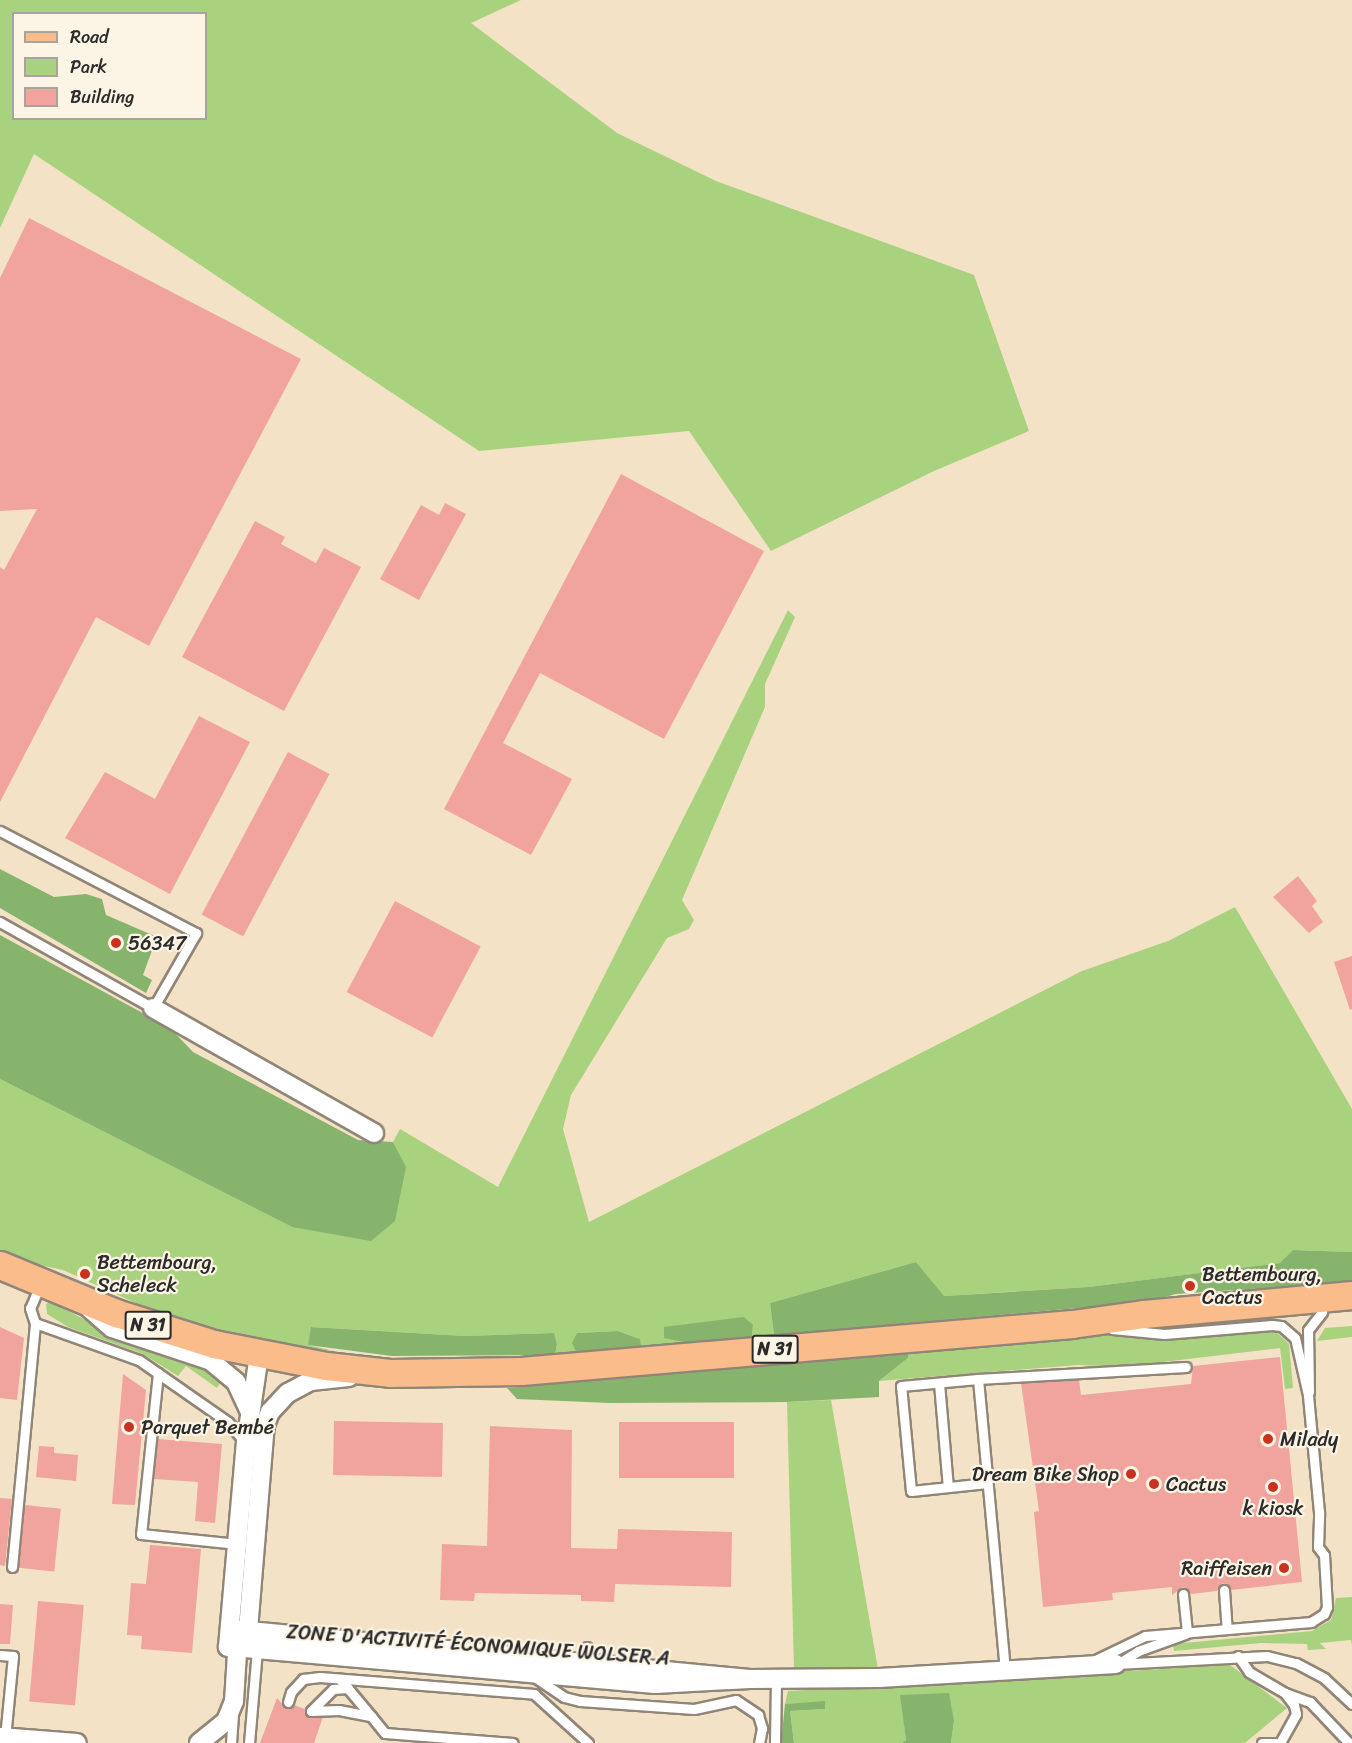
<!DOCTYPE html>
<html>
<head>
<meta charset="utf-8">
<style>
	body { margin:0 }
	#map { position:relative; width:1352px; height:1743px; overflow:hidden; background:#f4e2c6; font-family:Sriracha,sans-serif }
	div>[style] { position:absolute }
	[style*='--x'] { left:calc(var(--x)*1px); top:calc(var(--y)*1px); width:calc(var(--w)*1px); rotate:calc(var(--a)*1deg) }
	.green>* { inset:0; background:#a9d27e }
	.forest>* { inset:0; background:#86b46d }
	.building>* { inset:0; background:#f1a49d; transform-origin:0 0 }
	.roads { filter:drop-shadow(2px 0 #908678) drop-shadow(-2px 0 #908678) drop-shadow(0 2px #908678) drop-shadow(0 -2px #908678) }
	.service>* { height:9px; margin:-4.5px; padding:0 4.5px; transform-origin:4.5px; border-radius:4.5px; background:#fff }
	.minor>* { height:18px; margin:-9px; padding:0 9px; transform-origin:9px; border-radius:9px; background:#fff }
	.primary>* { height:27px; margin:-13.5px; padding:0 13.5px; transform-origin:13.5px; border-radius:13.5px; background:#fabc8b }
	.dots>* { width:16px; height:16px; translate:-50% -50%; box-sizing:border-box; border:3px solid #fcf5e5; border-radius:50% }
	span { translate:-50% -50%; white-space:nowrap; text-align:center; line-height:1.15; -webkit-text-stroke:4.5px #fcf5e5; paint-order:stroke }
	.shield-label span { padding:2px 4px; background:#fcf5e5; border:2px solid; border-radius:4px; -webkit-text-stroke-width:0 }
	.shield-label { font-size:18px; color:#2b2b2b; font-weight:700 }
	.poi-label { font-size:20px; color:#2b2b2b }
	.left { translate:0 -50%; text-align:left }
	.right { translate:-100% -50%; text-align:right }
	.street-label { font-size:20px; color:#2b2b2b }
	.legend { position:absolute; left:12px; top:12px; width:195px; height:108px; box-sizing:border-box; background:#fcf5e5; border:2px solid #a8a49b; margin:0; padding:8px 10px; list-style:none; font-size:18px; color:#2b2b2b }
	.legend li { display:flex; align-items:center; gap:12px; height:30px }
	.legend b { width:30px; border:2px solid #a8a49b }
</style>
</head>
<body>
<div id="map">
	<div class="green">
		<i style="clip-path:polygon(evenodd,0 0,521px 0,471px 23px,617px 133px,716px 181px,974px 275px,1029px 431px,934px 471px,771px 551px,689px 431px,479px 451px,34px 154px,0 228px,0 0,14px 14px,206px 14px,206px 118px,14px 118px,14px 14px)"></i>
		<i style="clip-path:polygon(788px 610px,795px 617px,765px 684px,765px 707px,682px 900px,694px 920px,689px 929px,667px 938px,571px 1095px,563px 1129px,589px 1222px,1082px 971px,1168px 941px,1235px 907px,1352px 1109px,1352px 1252px,1293px 1250px,1281px 1263px,1088px 1287px,943px 1296px,916px 1262px,770px 1303px,774px 1335px,752px 1337px,753px 1325px,689px 1343px,609px 1353px,640px 1339px,618px 1331px,577px 1333px,577px 1354px,555px 1355px,557px 1344px,553px 1333px,465px 1336px,312px 1327px,308px 1345px,335px 1351px,290px 1346px,193px 1323px,149px 1309px,63px 1270px,25px 1262px,0 1251px,0 1079px,292px 1227px,405px 1167px,393px 1142px,400px 1129px,498px 1187px)"></i>
		<i style="clip-path:polygon(51px 1302px,110px 1333px,207px 1365px,223px 1378px,217px 1388px,186px 1366px,178px 1376px,143px 1354px,68px 1327px,47px 1314px,46px 1304px)"></i>
		<i style="clip-path:polygon(1352px 1326px,1352px 1337px,1317px 1341px,1325px 1328px)"></i>
		<i style="clip-path:polygon(1273px 1329px,1289px 1344px,1293px 1388px,1285px 1389px,1280px 1348px,1121px 1367px,1078px 1365px,879px 1381px,908px 1358px,908px 1350px,1075px 1333px,1165px 1338px)"></i>
		<i style="clip-path:polygon(831px 1400px,878px 1669px,794px 1670px,787px 1402px)"></i>
		<i style="clip-path:polygon(1352px 1597px,1352px 1646px,1351px 1640px,1320px 1643px,1326px 1649px,1308px 1650px,1307px 1644px,1261px 1643px,1174px 1651px,1173px 1644px,1312px 1631px,1331px 1620px,1336px 1598px)"></i>
		<i style="clip-path:polygon(1230px 1665px,1287px 1708px,1245px 1743px,951px 1743px,954px 1721px,901px 1695px,906px 1741px,902px 1743px,794px 1743px,790px 1711px,825px 1709px,825px 1702px,785px 1704px,788px 1691px)"></i>
	</div>
	<div class="forest">
		<i style="clip-path:polygon(0 869px,54px 897px,86px 894px,102px 899px,106px 915px,157px 937px,143px 975px,152px 980px,146px 993px,0 908px)"></i>
		<i style="clip-path:polygon(0 935px,170px 1028px,193px 1052px,358px 1140px,393px 1142px,406px 1167px,395px 1221px,371px 1241px,292px 1227px,0 1079px)"></i>
		<i style="clip-path:polygon(1293px 1250px,1352px 1252px,1352px 1282px,1176px 1294px,1146px 1302px,774px 1335px,770px 1303px,916px 1262px,944px 1296px,1088px 1287px,1280px 1263px)"></i>
		<i style="clip-path:polygon(744px 1317px,753px 1325px,752px 1337px,689px 1343px,664px 1338px,664px 1327px)"></i>
		<i style="clip-path:polygon(311px 1327px,465px 1336px,554px 1333px,557px 1344px,555px 1355px,392px 1356px,308px 1345px)"></i>
		<i style="clip-path:polygon(618px 1331px,640px 1339px,641px 1346px,577px 1354px,572px 1343px,577px 1333px)"></i>
		<i style="clip-path:polygon(908px 1350px,908px 1358px,879px 1381px,879px 1397px,787px 1402px,609px 1403px,517px 1399px,507px 1388px)"></i>
		<i style="clip-path:polygon(949px 1693px,954px 1721px,951px 1743px,902px 1743px,906px 1740px,900px 1695px)"></i>
		<i style="clip-path:polygon(825px 1701px,825px 1709px,790px 1711px,794px 1743px,781px 1743px,785px 1704px)"></i>
	</div>
	<div class="building">
		<i style="clip-path:polygon(29px 218px,301px 359px,149px 646px,96px 617px,0 802px,0 567px,4px 570px,37px 509px,0 511px,0 278px)"></i>
		<i style="clip-path:polygon(621px 474px,764px 551px,664px 739px,540px 673px,503px 743px,572px 779px,531px 855px,444px 809px)"></i>
		<i style="clip-path:polygon(445px 503px,466px 514px,419px 600px,380px 579px,421px 505px,439px 515px)"></i>
		<i style="clip-path:polygon(255px 521px,285px 537px,281px 544px,316px 563px,324px 548px,361px 567px,284px 711px,182px 657px)"></i>
		<i style="clip-path:polygon(199px 716px,250px 742px,170px 894px,65px 838px,105px 772px,155px 799px)"></i>
		<i style="left:288px;top:752px;width:47px;height:184px;rotate:28deg"></i>
		<i style="clip-path:polygon(1298px 876px,1317px 901px,1312px 906px,1323px 922px,1309px 933px,1273px 897px)"></i>
		<i style="left:395px;top:901px;width:97px;height:103px;rotate:28deg"></i>
		<i style="clip-path:polygon(1352px 956px,1352px 1009px,1350px 1010px,1334px 962px)"></i>
		<i style="clip-path:polygon(0 1327px,24px 1338px,17px 1400px,0 1398px)"></i>
		<i style="clip-path:polygon(1280px 1357px,1302px 1582px,1231px 1590px,1223px 1583px,1217px 1591px,1190px 1594px,1183px 1587px,1172px 1595px,1172px 1587px,1112px 1593px,1113px 1600px,1043px 1607px,1034px 1512px,1039px 1511px,1021px 1383px,1079px 1380px,1081px 1395px,1191px 1384px,1193px 1366px)"></i>
		<i style="clip-path:polygon(123px 1374px,146px 1390px,135px 1505px,112px 1504px)"></i>
		<i style="left:334px;top:1421px;width:109px;height:54px;rotate:1deg"></i>
		<i style="left:619px;top:1422px;width:115px;height:56px"></i>
		<i style="clip-path:polygon(490px 1426px,572px 1430px,571px 1548px,617px 1549px,618px 1529px,732px 1532px,731px 1587px,615px 1584px,614px 1602px,581px 1601px,581px 1595px,475px 1593px,474px 1601px,440px 1600px,442px 1544px,487px 1546px)"></i>
		<i style="clip-path:polygon(158px 1439px,222px 1444px,215px 1523px,195px 1521px,198px 1482px,154px 1479px)"></i>
		<i style="clip-path:polygon(39px 1446px,54px 1447px,54px 1453px,78px 1455px,76px 1481px,36px 1477px)"></i>
		<i style="clip-path:polygon(0 1498px,12px 1499px,5px 1566px,0 1565px)"></i>
		<i style="left:25px;top:1505px;width:36px;height:63px;rotate:6deg"></i>
		<i style="clip-path:polygon(150px 1545px,201px 1549px,192px 1653px,141px 1649px,142px 1636px,127px 1635px,131px 1583px,146px 1584px)"></i>
		<i style="left:38px;top:1601px;width:46px;height:101px;rotate:5deg"></i>
		<i style="clip-path:polygon(0 1604px,13px 1605px,10px 1644px,0 1644px)"></i>
		<i style="clip-path:polygon(277px 1698px,286px 1708px,294px 1705px,305px 1709px,308px 1717px,323px 1717px,314px 1743px,260px 1743px)"></i>
	</div>
	<div class="roads">
		<div class="service">
			<i style="--x:0;--y:831;--w:221;--a:27.5"></i>
			<i style="--x:196;--y:933;--w:86;--a:119.8"></i>
			<i style="--x:153;--y:1008;--w:176;--a:-150.7"></i>
			<i style="--x:40;--y:1285;--w:25;--a:113"></i>
			<i style="--x:30;--y:1308;--w:16;--a:72"></i>
			<i style="--x:35;--y:1323;--w:110;--a:19.6"></i>
			<i style="--x:139;--y:1360;--w:108;--a:34.9"></i>
			<i style="--x:228;--y:1422;--w:26;--a:50"></i>
			<i style="--x:158;--y:1373;--w:162;--a:96"></i>
			<i style="--x:141;--y:1534;--w:97;--a:5.9"></i>
			<i style="--x:978;--y:1379;--w:208;--a:-3.3"></i>
			<i style="--x:939;--y:1383;--w:104;--a:85.1"></i>
			<i style="--x:1309;--y:1392;--w:62;--a:-90.9"></i>
			<i style="--x:1308;--y:1330;--w:23;--a:-52"></i>
			<i style="--x:987;--y:1483;--w:76;--a:174"></i>
			<i style="--x:911;--y:1491;--w:105;--a:-95.4"></i>
			<i style="--x:901;--y:1386;--w:77;--a:-5.2"></i>
			<i style="--x:978;--y:1379;--w:292;--a:84.7"></i>
			<i style="--x:12;--y:1567;--w:245;--a:-84.6"></i>
			<i style="--x:1224;--y:1590;--w:39;--a:86"></i>
			<i style="--x:1183;--y:1594;--w:39;--a:84"></i>
			<i style="--x:0;--y:1655;--w:13;--a:4"></i>
			<i style="--x:13;--y:1656;--w:81;--a:95.6"></i>
			<i style="--x:1238;--y:1656;--w:19;--a:55"></i>
			<i style="--x:1249;--y:1672;--w:42;--a:30.3"></i>
			<i style="--x:1285;--y:1693;--w:15;--a:53"></i>
			<i style="--x:1294;--y:1705;--w:9;--a:77"></i>
			<i style="--x:1296;--y:1714;--w:33;--a:119"></i>
			<i style="--x:1091;--y:1662;--w:60;--a:-25.7"></i>
			<i style="--x:1145;--y:1636;--w:167;--a:-4.8"></i>
			<i style="--x:1311;--y:1622;--w:15;--a:-32"></i>
			<i style="--x:1324;--y:1614;--w:8;--a:-67"></i>
			<i style="--x:1327;--y:1607;--w:52;--a:-93.3"></i>
			<i style="--x:1324;--y:1555;--w:10;--a:-127"></i>
			<i style="--x:1318;--y:1547;--w:35;--a:-88"></i>
			<i style="--x:1319;--y:1512;--w:118;--a:-95.4"></i>
			<i style="--x:1308;--y:1395;--w:58;--a:-102.8"></i>
			<i style="--x:1295;--y:1338;--w:18;--a:-139"></i>
			<i style="--x:1281;--y:1326;--w:9;--a:-174"></i>
			<i style="--x:1272;--y:1325;--w:108;--a:175.2"></i>
			<i style="--x:1164;--y:1334;--w:52;--a:-174.5"></i>
			<i style="--x:1119;--y:1663;--w:22;--a:-32"></i>
			<i style="--x:1138;--y:1651;--w:50;--a:-19.9"></i>
			<i style="--x:1116;--y:1664;--w:151;--a:-3"></i>
			<i style="--x:1267;--y:1656;--w:30;--a:14"></i>
			<i style="--x:1296;--y:1663;--w:32;--a:28"></i>
			<i style="--x:1324;--y:1678;--w:38;--a:43"></i>
			<i style="--x:586;--y:1665;--w:18;--a:-87"></i>
			<i style="--x:536;--y:1678;--w:34;--a:34"></i>
			<i style="--x:564;--y:1697;--w:16;--a:14"></i>
			<i style="--x:580;--y:1701;--w:114;--a:4"></i>
			<i style="--x:694;--y:1709;--w:43;--a:-12.1"></i>
			<i style="--x:736;--y:1700;--w:27;--a:34"></i>
			<i style="--x:758;--y:1715;--w:14;--a:73"></i>
			<i style="--x:762;--y:1728;--w:15;--a:101"></i>
			<i style="--x:340;--y:1679;--w:48;--a:50"></i>
			<i style="--x:1285;--y:1693;--w:27;--a:20"></i>
			<i style="--x:1310;--y:1702;--w:57;--a:46.4"></i>
			<i style="--x:288;--y:1702;--w:10;--a:-73"></i>
			<i style="--x:291;--y:1692;--w:18;--a:-47"></i>
			<i style="--x:303;--y:1679;--w:17;--a:-7"></i>
			<i style="--x:320;--y:1677;--w:215;--a:4.5"></i>
			<i style="--x:534;--y:1694;--w:73;--a:42.2"></i>
			<i style="--x:311;--y:1711;--w:28;--a:-2"></i>
			<i style="--x:339;--y:1710;--w:33;--a:11"></i>
			<i style="--x:371;--y:1716;--w:22;--a:51"></i>
			<i style="--x:385;--y:1733;--w:128;--a:4.5"></i>
			<i style="--x:311;--y:1711;--w:31;--a:-45"></i>
			<i style="--x:333;--y:1689;--w:15;--a:-4"></i>
			<i style="--x:231;--y:1743;--w:28;--a:-86"></i>
			<i style="--x:249;--y:1743;--w:93;--a:-85.1"></i>
			<i style="--x:775;--y:1743;--w:63;--a:-89.1"></i>
			<i style="--x:1262;--y:1743;--w:13;--a:0"></i>
		</div>
		<div class="minor">
			<i style="--x:153;--y:1008;--w:254;--a:29.5"></i>
			<i style="--x:89;--y:1308;--w:30;--a:41"></i>
			<i style="--x:112;--y:1328;--w:104;--a:18.4"></i>
			<i style="--x:211;--y:1361;--w:33;--a:40"></i>
			<i style="--x:236;--y:1382;--w:33;--a:65"></i>
			<i style="--x:239;--y:1630;--w:513;--a:5.48"></i>
			<i style="--x:750;--y:1679;--w:95;--a:177"></i>
			<i style="--x:655;--y:1684;--w:429;--a:-175"></i>
			<i style="--x:228;--y:1647;--w:205;--a:-85"></i>
			<i style="--x:246;--y:1443;--w:89;--a:-81.6"></i>
			<i style="--x:248;--y:1630;--w:206;--a:-85.3"></i>
			<i style="--x:265;--y:1425;--w:14;--a:-69"></i>
			<i style="--x:270;--y:1412;--w:26;--a:-47"></i>
			<i style="--x:288;--y:1393;--w:26;--a:-28"></i>
			<i style="--x:311;--y:1381;--w:38;--a:-6"></i>
			<i style="--x:750;--y:1679;--w:129;--a:-0.4"></i>
			<i style="--x:879;--y:1678;--w:237;--a:-3.4"></i>
			<i style="--x:0;--y:1737;--w:77;--a:4.5"></i>
			<i style="--x:199;--y:1743;--w:35;--a:-39"></i>
			<i style="--x:226;--y:1721;--w:22;--a:-68"></i>
			<i style="--x:234;--y:1701;--w:63;--a:-86.4"></i>
		</div>
		<div class="primary">
			<i style="--x:0;--y:1265;--w:126;--a:22.5"></i>
			<i style="--x:116;--y:1313;--w:103;--a:17.6"></i>
			<i style="--x:214;--y:1344;--w:114;--a:11.1"></i>
			<i style="--x:326;--y:1366;--w:64;--a:6.2"></i>
			<i style="--x:390;--y:1373;--w:131;--a:-0.9"></i>
			<i style="--x:521;--y:1371;--w:553;--a:-4.88"></i>
			<i style="--x:1072;--y:1324;--w:73;--a:-7.9"></i>
			<i style="--x:1144;--y:1314;--w:209;--a:-5.2"></i>
		</div>
	</div>
	<div class="dots">
		<i style="left:116px;top:943px;background:#c8321e"></i>
		<i style="left:85px;top:1274px;background:#c8321e"></i>
		<i style="left:1190px;top:1286px;background:#c8321e"></i>
		<i style="left:129px;top:1427px;background:#c8321e"></i>
		<i style="left:1268px;top:1439px;background:#c8321e"></i>
		<i style="left:1131px;top:1474px;background:#c8321e"></i>
		<i style="left:1154px;top:1484px;background:#c8321e"></i>
		<i style="left:1273px;top:1487px;background:#c8321e"></i>
		<i style="left:1284px;top:1568px;background:#c8321e"></i>
	</div>
	<div class="shield-label">
		<span style="left:148px;top:1325px">N 31</span>
		<span style="left:775px;top:1349px">N 31</span>
	</div>
	<div class="poi-label">
		<span class="left" style="left:128px;top:943px">56347</span>
		<span class="left" style="left:97px;top:1274px">Bettembourg,<br>Scheleck</span>
		<span class="left" style="left:1202px;top:1286px">Bettembourg,<br>Cactus</span>
		<span class="left" style="left:141px;top:1427px">Parquet Bembé</span>
		<span class="left" style="left:1280px;top:1439px">Milady</span>
		<span class="right" style="left:1119px;top:1474px">Dream Bike Shop</span>
		<span class="left" style="left:1166px;top:1484px">Cactus</span>
		<span style="left:1273px;top:1508px">k kiosk</span>
		<span class="right" style="left:1272px;top:1568px">Raiffeisen</span>
	</div>
	<div class="street-label">
		<span style="left:478px;top:1645px;rotate:4deg">ZONE D'ACTIVITÉ ÉCONOMIQUE WOLSER A</span>
	</div>
	<ul class="legend">
	<li><b style="height:8px;background:#fabc8b"></b>Road</li>
	<li><b style="height:16px;background:#a9d27e"></b>Park</li>
	<li><b style="height:16px;background:#f1a49d"></b>Building</li>
	</ul>
</div>
</body>
</html>
